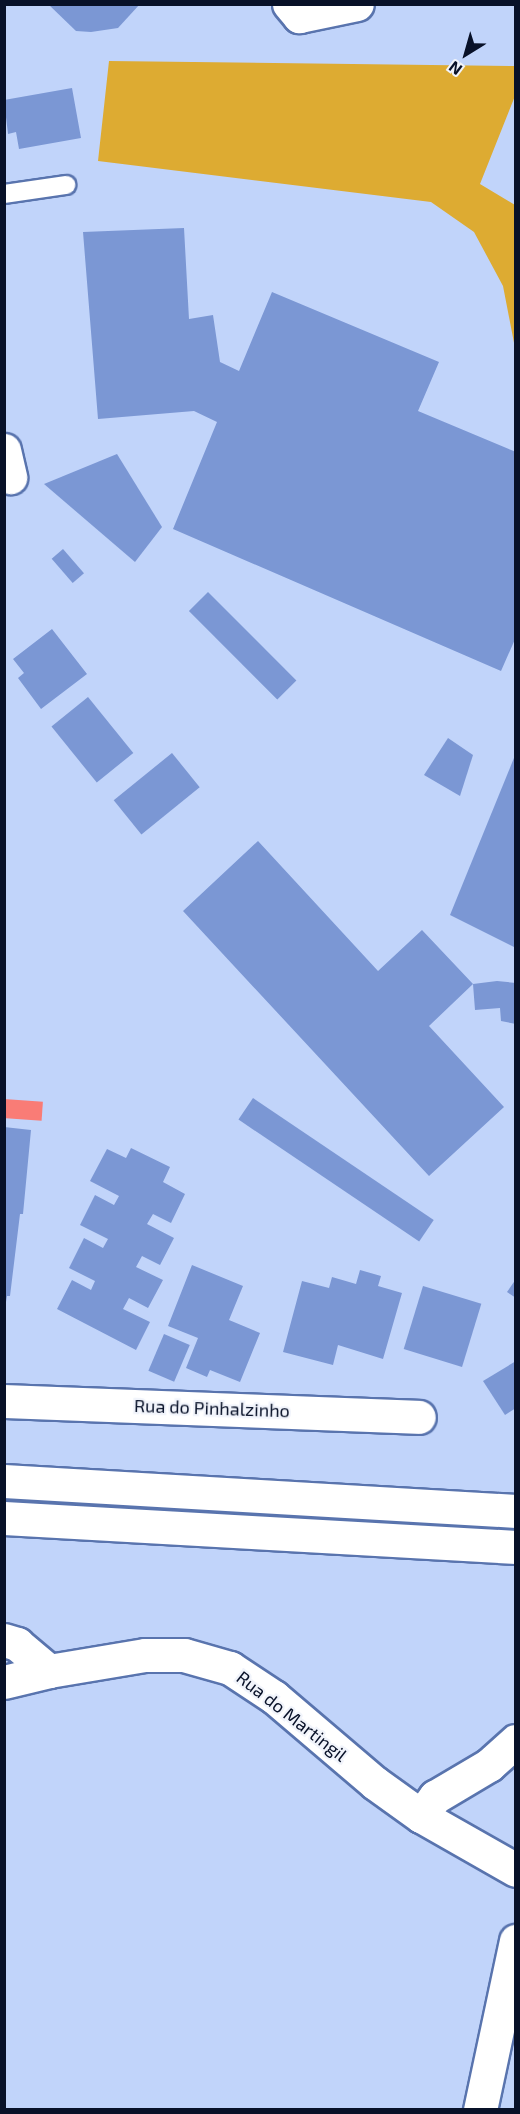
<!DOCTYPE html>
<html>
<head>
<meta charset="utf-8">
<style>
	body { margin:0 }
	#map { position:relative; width:520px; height:2114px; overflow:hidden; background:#c1d4fa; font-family:"Exo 2",sans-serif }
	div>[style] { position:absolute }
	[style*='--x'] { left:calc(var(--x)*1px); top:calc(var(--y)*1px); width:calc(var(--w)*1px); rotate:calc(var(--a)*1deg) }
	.green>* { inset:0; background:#ddab32 }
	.water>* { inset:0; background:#f97c76; transform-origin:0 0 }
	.building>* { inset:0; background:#7b97d4; transform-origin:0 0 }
	.roads { filter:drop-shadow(2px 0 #5974ae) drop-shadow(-2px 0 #5974ae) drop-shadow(0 2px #5974ae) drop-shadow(0 -2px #5974ae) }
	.service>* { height:18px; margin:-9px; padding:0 9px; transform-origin:9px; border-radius:9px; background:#fff }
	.minor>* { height:33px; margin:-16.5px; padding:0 16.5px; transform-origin:16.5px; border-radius:16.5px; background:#fff }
	.trunk>* { height:33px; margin:-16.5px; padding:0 16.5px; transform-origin:16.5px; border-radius:16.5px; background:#fff }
	span { translate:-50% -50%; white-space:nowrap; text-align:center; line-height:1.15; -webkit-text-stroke:4.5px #f1f4fb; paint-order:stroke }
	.street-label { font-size:18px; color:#081128 }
	.frame { position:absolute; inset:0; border:6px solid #081128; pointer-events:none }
	.north { position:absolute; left:436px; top:24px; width:60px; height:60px; -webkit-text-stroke:4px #f1f4fb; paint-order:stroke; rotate:217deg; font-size:16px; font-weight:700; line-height:24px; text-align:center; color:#081128 }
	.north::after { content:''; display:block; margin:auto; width:21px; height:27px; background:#081128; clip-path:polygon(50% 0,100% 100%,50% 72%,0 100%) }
</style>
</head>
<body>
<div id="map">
	<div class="green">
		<i style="clip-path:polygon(109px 61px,515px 66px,515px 96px,480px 184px,515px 205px,515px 348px,503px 286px,474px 232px,431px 202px,98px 161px)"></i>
	</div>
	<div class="water">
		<i style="left:4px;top:1099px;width:39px;height:19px;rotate:4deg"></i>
	</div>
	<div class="building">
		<i style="clip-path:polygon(48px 4px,140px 4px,118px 28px,91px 32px,76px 31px)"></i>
		<i style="clip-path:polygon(72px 88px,81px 138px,19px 149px,16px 132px,8px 134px,4px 100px)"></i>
		<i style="clip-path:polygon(184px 228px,189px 319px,213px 315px,220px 362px,239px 371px,272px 292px,439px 362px,418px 411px,516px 452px,516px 637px,501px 671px,173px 529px,217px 422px,194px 411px,98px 419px,83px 232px)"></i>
		<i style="clip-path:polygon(117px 454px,162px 527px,135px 562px,44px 484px)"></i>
		<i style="left:63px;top:549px;width:32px;height:15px;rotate:49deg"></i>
		<i style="left:208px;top:592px;width:125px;height:27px;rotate:45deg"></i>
		<i style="clip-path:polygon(52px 629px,87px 674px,41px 709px,18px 678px,24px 673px,13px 659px)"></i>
		<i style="left:88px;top:697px;width:72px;height:47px;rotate:51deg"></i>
		<i style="clip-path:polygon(448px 738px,473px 755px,460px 796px,424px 775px)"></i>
		<i style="left:172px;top:753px;width:44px;height:75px;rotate:51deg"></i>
		<i style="clip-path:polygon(516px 753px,516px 948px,450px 915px)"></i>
		<i style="clip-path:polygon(258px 841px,378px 971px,422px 930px,473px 984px,497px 981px,516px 983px,516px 1024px,501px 1021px,500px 1008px,475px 1010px,473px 984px,429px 1026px,504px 1107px,429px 1176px,183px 911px)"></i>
		<i style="left:253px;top:1098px;width:218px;height:26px;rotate:34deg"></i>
		<i style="clip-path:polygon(4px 1127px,31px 1130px,23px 1214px,20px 1214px,10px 1296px,7px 1296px,6px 1302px)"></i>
		<i style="clip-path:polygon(131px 1148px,170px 1167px,163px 1182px,185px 1194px,171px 1223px,153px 1214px,147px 1224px,174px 1238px,160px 1265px,142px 1256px,136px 1267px,163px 1280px,148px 1308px,129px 1298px,123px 1309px,150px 1322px,136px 1350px,57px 1309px,72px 1280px,91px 1290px,95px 1281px,69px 1268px,84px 1238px,103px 1248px,108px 1239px,80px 1225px,95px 1195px,114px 1205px,119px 1196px,90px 1181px,107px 1149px,126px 1158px)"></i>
		<i style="clip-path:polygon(192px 1265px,243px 1286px,229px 1320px,260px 1333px,240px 1382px,210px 1370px,207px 1377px,186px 1368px,198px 1338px,168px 1326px)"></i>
		<i style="clip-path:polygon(360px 1270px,381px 1276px,378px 1286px,402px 1293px,383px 1359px,338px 1345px,333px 1365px,283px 1352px,302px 1281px,329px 1288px,332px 1277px,356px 1284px)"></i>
		<i style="clip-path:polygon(516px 1279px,516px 1298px,507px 1292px)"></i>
		<i style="left:423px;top:1286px;width:61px;height:66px;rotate:17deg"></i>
		<i style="left:164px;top:1334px;width:28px;height:40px;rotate:23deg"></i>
		<i style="clip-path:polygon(516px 1361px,516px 1408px,505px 1415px,483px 1381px)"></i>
	</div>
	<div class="roads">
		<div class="service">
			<i style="--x:4;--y:194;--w:63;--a:-8.3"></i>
		</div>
		<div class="minor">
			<i style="--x:289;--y:4;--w:16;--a:50"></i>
			<i style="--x:299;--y:16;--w:59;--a:-11.7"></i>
			<i style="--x:4;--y:450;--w:28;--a:77"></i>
			<i style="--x:4;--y:1401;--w:415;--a:2.2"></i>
			<i style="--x:4;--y:1640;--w:14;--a:17"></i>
			<i style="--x:17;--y:1644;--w:42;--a:40.2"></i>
			<i style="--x:4;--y:1682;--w:46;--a:-13.7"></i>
			<i style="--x:49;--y:1671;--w:97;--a:-9.5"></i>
			<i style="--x:145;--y:1655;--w:39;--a:0"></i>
			<i style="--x:184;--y:1655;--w:48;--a:15.8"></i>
			<i style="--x:230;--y:1668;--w:53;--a:33.4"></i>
			<i style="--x:274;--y:1697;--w:133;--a:40.4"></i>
			<i style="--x:375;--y:1783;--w:57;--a:35.7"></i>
			<i style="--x:421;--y:1816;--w:109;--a:29.6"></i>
			<i style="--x:421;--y:1816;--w:24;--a:-54"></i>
			<i style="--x:435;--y:1797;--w:63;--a:-30.7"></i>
			<i style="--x:489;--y:1765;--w:36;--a:-42"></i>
			<i style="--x:480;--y:2110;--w:173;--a:-78"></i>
		</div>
		<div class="trunk">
			<i style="--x:4;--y:1481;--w:513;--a:3.35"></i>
			<i style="--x:4;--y:1518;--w:513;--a:3.24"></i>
		</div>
	</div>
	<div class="street-label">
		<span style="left:212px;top:1408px;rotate:2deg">Rua do Pinhalzinho</span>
		<span style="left:292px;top:1716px;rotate:38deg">Rua do Martingil</span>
	</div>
	<div class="frame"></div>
	<div class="north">N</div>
</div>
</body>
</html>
